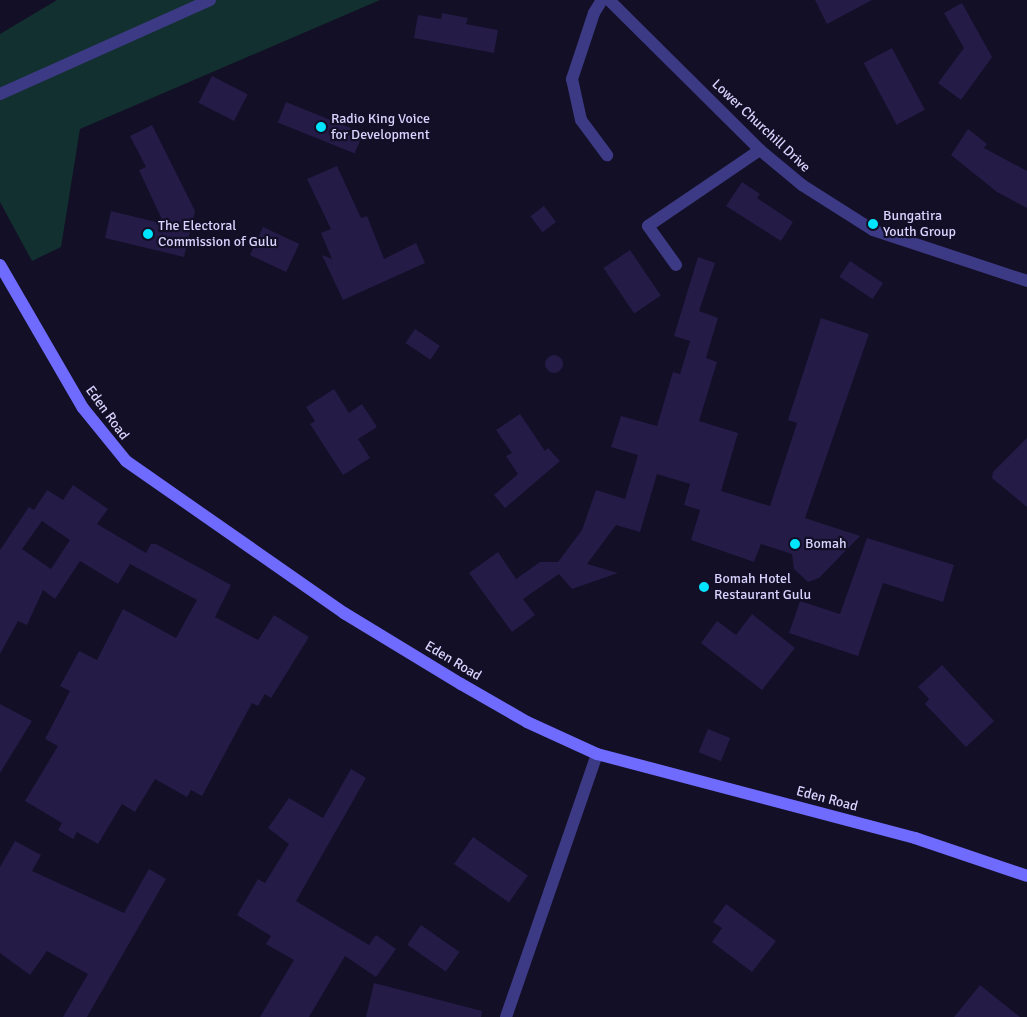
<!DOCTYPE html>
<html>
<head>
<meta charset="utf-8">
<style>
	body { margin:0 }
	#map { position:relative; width:1027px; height:1017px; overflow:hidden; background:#130f26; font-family:Signika,sans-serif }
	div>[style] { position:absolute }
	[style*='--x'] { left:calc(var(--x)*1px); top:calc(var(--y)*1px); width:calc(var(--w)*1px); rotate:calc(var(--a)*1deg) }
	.green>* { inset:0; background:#12302f }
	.building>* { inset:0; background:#241b47; transform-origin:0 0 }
	.round { border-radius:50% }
	.street>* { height:12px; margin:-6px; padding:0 6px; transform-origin:6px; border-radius:6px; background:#3d3a85 }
	.secondary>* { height:12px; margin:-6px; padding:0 6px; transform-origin:6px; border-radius:6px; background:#6f6bff }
	.dots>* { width:14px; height:14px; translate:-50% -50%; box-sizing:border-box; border:2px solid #130f26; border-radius:50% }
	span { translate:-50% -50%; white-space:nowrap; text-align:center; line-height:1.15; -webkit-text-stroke:4.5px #130f26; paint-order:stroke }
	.poi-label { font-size:14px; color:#d9d4ff }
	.left { translate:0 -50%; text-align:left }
	.street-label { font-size:14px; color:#d9d4ff }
</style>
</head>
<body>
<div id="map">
	<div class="green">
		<i style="clip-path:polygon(57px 0,380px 0,80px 129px,61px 247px,32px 261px,0 202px,0 34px)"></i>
	</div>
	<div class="building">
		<i style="clip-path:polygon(815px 0,872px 0,827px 24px)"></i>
		<i style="clip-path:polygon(962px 3px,992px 57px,961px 100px,938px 83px,964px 48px,944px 13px)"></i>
		<i style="clip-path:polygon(442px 13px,468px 18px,466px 24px,498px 30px,494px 53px,414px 38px,418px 15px,441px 19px)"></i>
		<i style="left:892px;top:48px;width:70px;height:32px;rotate:62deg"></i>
		<i style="left:212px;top:76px;width:40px;height:30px;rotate:27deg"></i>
		<i style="left:286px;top:102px;width:83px;height:22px;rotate:22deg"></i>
		<i style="clip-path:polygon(152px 125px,195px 211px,184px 257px,105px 238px,111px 211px,164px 224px,139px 170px,146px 167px,130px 136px)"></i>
		<i style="clip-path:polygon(968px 129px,987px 144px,984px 148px,1027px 171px,1027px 208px,997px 192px,951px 155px)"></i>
		<i style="clip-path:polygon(337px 166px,361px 218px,367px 216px,384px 259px,416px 243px,425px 263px,343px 300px,322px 255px,332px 259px,321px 233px,331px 229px,307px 179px)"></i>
		<i style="clip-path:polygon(742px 182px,760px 194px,757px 198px,793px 222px,781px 241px,726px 206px)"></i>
		<i style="left:544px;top:206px;width:20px;height:17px;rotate:53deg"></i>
		<i style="left:263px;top:227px;width:40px;height:31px;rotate:25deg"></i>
		<i style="left:630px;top:250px;width:55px;height:32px;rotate:56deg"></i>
		<i style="clip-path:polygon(698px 257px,715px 263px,699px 311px,718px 318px,706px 358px,717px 362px,699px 421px,738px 433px,721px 491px,770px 506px,797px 423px,788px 420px,821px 318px,869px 334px,805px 518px,860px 536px,819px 578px,808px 582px,794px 569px,792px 554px,761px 544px,754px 562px,691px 540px,700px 510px,684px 505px,690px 484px,657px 474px,640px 532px,616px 525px,587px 564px,618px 573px,572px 589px,559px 574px,523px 599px,535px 615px,512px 632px,469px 573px,498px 552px,516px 579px,540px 562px,558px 562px,582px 530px,596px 490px,625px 499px,638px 455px,611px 447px,621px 416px,657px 426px,673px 372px,680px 374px,690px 341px,674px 336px)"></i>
		<i style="left:850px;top:261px;width:40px;height:19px;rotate:34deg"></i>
		<i style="left:415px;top:329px;width:30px;height:17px;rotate:34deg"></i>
		<i class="round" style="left:545px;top:355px;width:18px;height:18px"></i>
		<i style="clip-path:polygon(334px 389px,349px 413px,362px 404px,377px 427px,358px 439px,370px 458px,343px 475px,310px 424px,315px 421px,306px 407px)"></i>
		<i style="clip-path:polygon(520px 414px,545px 451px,548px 448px,560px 461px,505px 508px,494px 495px,518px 474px,506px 456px,512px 453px,496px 430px)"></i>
		<i style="clip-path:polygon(1027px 438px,1027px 507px,992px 478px,993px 472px)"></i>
		<i style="clip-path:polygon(evenodd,73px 485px,108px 509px,97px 524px,146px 553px,151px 544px,156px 544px,231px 585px,215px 617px,258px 640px,274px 615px,309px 637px,271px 698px,265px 694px,258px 706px,252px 703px,202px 796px,191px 790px,187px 797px,155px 779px,135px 812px,122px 804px,98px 844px,77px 832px,73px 839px,58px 830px,62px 823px,25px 801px,58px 746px,45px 739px,70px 691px,60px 686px,79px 651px,97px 660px,123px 609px,176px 638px,197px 600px,130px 564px,118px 584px,80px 561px,55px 599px,43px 590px,27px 625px,18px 621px,0 654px,0 550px,29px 507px,34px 510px,47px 490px,63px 500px,73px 485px,42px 521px,70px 540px,51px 569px,22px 549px,42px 521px)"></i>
		<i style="clip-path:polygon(867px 538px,954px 565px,943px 602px,883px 583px,858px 656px,789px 633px,800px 601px,840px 614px)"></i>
		<i style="clip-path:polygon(752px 614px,795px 648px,762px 690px,701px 643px,717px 621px,736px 635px)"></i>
		<i style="clip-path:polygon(942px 665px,994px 721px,966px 747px,925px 704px,929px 699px,918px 687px)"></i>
		<i style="clip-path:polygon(0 704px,32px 721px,0 773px)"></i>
		<i style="left:708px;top:729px;width:24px;height:25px;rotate:22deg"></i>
		<i style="clip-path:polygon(351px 769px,366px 778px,296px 901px,369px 945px,376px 935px,396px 949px,376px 977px,345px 956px,309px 1017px,260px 1017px,294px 960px,266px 944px,271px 936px,237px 915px,258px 879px,265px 883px,289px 844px,268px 828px,289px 798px,323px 818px)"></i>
		<i style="left:473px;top:837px;width:67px;height:33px;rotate:35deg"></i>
		<i style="clip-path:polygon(15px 841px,41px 855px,32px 871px,124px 913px,149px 869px,166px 879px,87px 1017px,63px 1017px,88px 974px,47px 951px,30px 975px,0 953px,0 867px)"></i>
		<i style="clip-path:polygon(726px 904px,776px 941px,752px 972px,712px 942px,722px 928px,713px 922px)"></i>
		<i style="left:421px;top:925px;width:47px;height:24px;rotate:35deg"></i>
		<i style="clip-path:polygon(374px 983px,482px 1011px,481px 1017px,366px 1017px)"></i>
		<i style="clip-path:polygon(980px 985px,1020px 1017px,954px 1017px)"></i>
	</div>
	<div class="street">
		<i style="--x:602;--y:0;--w:15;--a:122"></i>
		<i style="--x:594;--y:13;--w:70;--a:108.4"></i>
		<i style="--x:572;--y:79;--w:42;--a:77.6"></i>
		<i style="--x:581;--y:120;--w:44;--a:53.4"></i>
		<i style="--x:609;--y:0;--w:213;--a:44.8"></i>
		<i style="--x:760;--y:150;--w:55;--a:39.8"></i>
		<i style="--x:802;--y:185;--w:84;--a:32.4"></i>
		<i style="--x:873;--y:230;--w:162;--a:18.3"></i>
		<i style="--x:0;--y:94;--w:230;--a:-24.1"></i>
		<i style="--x:676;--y:265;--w:48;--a:-125.7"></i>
		<i style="--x:648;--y:226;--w:135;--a:-34.2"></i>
		<i style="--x:506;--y:1017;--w:278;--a:-70.9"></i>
	</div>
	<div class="secondary">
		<i style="--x:0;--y:265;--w:165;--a:59.9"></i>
		<i style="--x:83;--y:408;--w:68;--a:50.9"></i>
		<i style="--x:126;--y:461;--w:266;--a:34.9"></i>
		<i style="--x:344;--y:613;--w:137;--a:31.3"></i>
		<i style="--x:461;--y:684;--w:76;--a:29.9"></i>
		<i style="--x:527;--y:722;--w:77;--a:24.6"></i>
		<i style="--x:597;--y:754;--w:329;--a:14.8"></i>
		<i style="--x:915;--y:838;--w:118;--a:18.7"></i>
	</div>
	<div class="dots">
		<i style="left:321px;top:127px;background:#00e5ff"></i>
		<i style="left:873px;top:224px;background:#00e5ff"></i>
		<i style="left:148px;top:234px;background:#00e5ff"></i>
		<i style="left:795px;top:544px;background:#00e5ff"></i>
		<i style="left:704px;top:587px;background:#00e5ff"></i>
	</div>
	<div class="poi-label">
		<span class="left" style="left:331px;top:127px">Radio King Voice<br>for Development</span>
		<span class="left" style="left:883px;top:224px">Bungatira<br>Youth Group</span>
		<span class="left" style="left:158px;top:234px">The Electoral<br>Commission of Gulu</span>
		<span class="left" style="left:805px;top:544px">Bomah</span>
		<span class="left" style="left:714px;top:587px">Bomah Hotel<br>Restaurant Gulu</span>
	</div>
	<div class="street-label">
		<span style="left:761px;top:126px;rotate:43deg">Lower Churchill Drive</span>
		<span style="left:107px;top:413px;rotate:54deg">Eden Road</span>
		<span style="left:453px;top:661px;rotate:31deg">Eden Road</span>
		<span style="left:827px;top:799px;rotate:15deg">Eden Road</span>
	</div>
</div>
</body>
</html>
